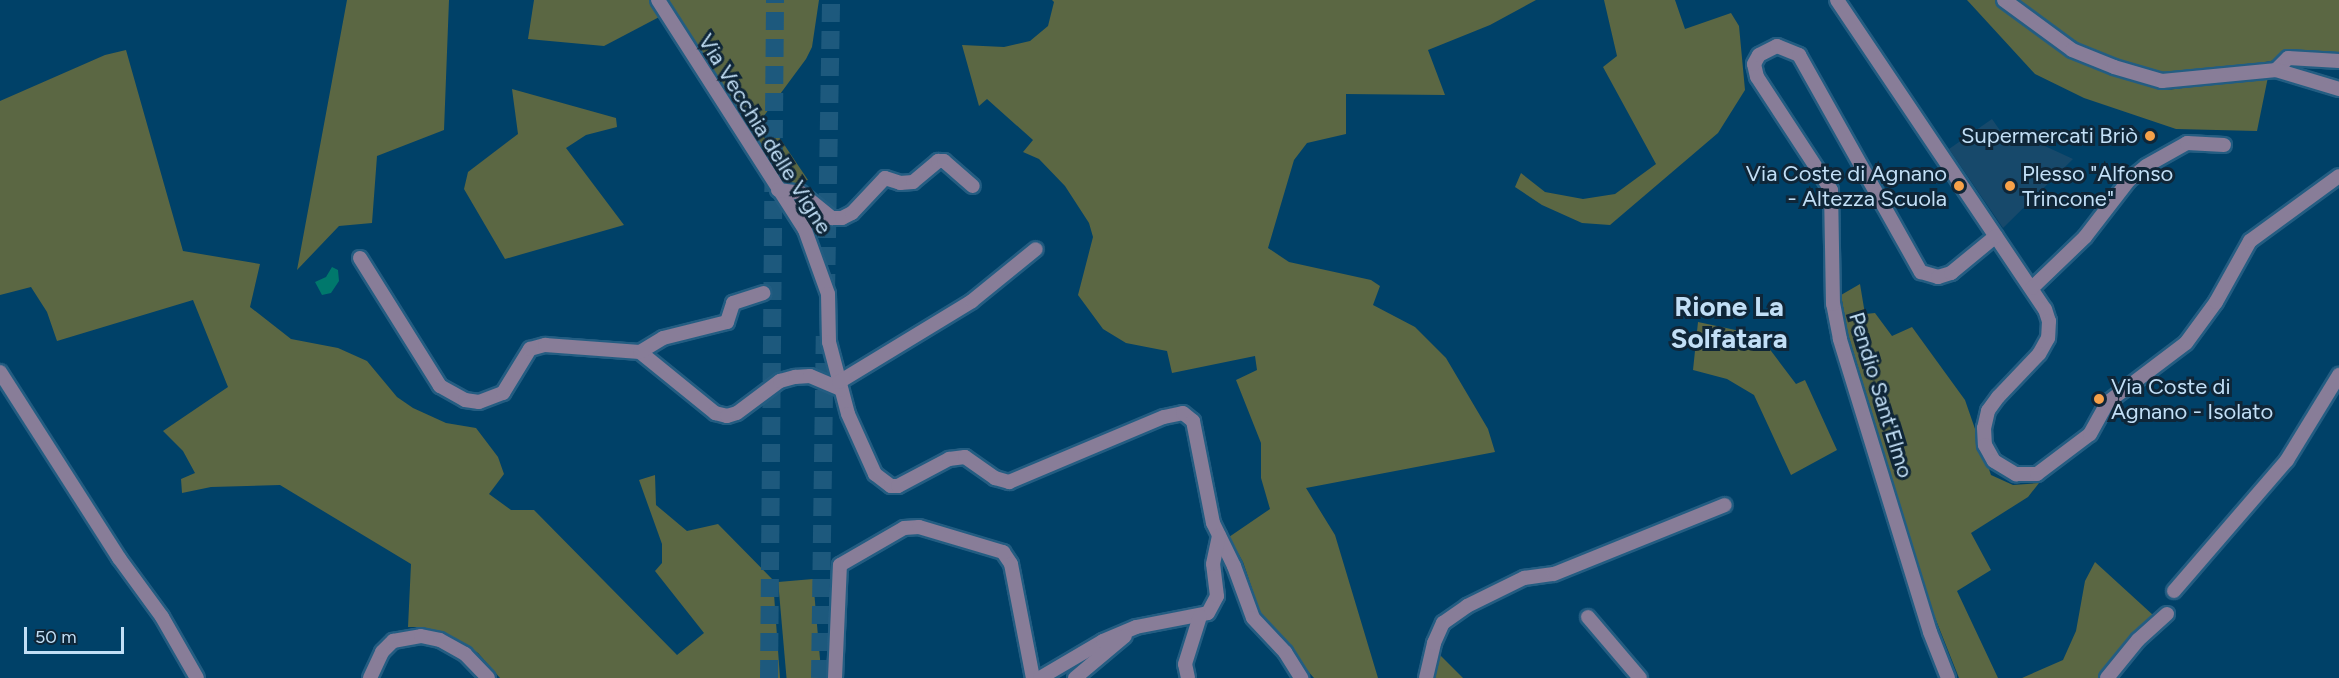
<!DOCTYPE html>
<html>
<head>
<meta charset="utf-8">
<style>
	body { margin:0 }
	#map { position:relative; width:2339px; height:678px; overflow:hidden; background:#004168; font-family:Figtree,sans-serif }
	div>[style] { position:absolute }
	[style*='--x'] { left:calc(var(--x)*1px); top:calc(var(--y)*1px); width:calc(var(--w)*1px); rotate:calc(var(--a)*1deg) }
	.built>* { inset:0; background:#17496b }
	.green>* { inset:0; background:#5b6743; transform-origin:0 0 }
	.water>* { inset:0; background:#00786c }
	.highway-tunnel>* { height:18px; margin-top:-9px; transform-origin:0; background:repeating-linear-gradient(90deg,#1d597d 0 18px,transparent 0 27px) }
	.roads { filter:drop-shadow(2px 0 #235d82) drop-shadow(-2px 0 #235d82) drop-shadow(0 2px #235d82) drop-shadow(0 -2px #235d82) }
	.minor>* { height:14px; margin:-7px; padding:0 7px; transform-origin:7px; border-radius:7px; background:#887d98 }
	.dots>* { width:16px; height:16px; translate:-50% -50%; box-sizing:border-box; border:3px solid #0f2638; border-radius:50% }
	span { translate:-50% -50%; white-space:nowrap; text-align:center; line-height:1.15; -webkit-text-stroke:6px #0f2638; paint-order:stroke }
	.street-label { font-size:22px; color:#c2dff6 }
	.poi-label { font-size:22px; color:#c2dff6 }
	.right { translate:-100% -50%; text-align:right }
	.left { translate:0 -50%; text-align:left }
	.district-label { font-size:28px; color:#c2dff6; font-weight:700 }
	.scale { position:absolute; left:24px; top:627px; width:100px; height:27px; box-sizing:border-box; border:3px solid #c2dff6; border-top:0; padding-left:8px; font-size:18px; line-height:21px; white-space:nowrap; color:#c2dff6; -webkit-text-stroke:4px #0f2638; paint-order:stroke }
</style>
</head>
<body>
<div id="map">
	<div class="built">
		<i style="clip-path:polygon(1992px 119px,2006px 139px,2017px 133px,2073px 159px,2003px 228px,1949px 149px)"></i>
	</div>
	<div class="green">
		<i style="clip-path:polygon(347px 0,449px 0,444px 130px,377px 156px,372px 223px,339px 226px,297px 270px)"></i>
		<i style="clip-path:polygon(534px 0,654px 0,663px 15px,604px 46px,528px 39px)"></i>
		<i style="clip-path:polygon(664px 0,819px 0,812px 47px,806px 59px,755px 128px,767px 140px,777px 134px,808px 180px,780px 187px)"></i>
		<i style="clip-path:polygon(1052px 0,1536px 0,1490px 25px,1428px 50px,1445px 95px,1346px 94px,1346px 134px,1307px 143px,1294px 160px,1268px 248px,1289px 262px,1371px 280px,1380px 286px,1373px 305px,1415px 327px,1446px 358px,1488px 429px,1495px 452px,1306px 488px,1335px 535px,1378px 678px,1314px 678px,1263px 621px,1243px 562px,1229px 537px,1270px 509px,1261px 478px,1261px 443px,1236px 380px,1257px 370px,1255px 356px,1172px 373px,1167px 351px,1126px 343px,1103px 329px,1078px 295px,1093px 237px,1089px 223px,1065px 186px,1039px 159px,1023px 152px,1033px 140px,987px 99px,979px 106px,962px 45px,1004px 47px,1030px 41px,1048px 26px,1054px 2px)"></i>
		<i style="clip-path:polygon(1604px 0,1675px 0,1685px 29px,1731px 13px,1739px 26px,1745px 90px,1718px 133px,1610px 225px,1582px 223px,1542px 205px,1515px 187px,1521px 173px,1545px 192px,1583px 199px,1615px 194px,1656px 164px,1603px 67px,1617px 56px)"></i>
		<i style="clip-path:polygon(1967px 0,1998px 0,2076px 57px,2167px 90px,2268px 77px,2257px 131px,2176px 129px,2084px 98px,2035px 74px)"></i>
		<i style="clip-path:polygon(2015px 0,2339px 0,2339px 56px,2325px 51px,2222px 70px,2176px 75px,2155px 72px,2095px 54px)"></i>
		<i style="clip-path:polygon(126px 50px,183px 251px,260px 264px,250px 307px,291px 339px,338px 348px,367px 361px,397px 397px,413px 408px,446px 423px,476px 428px,498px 457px,504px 474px,489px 494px,511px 510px,534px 510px,677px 655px,704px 633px,655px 571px,662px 563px,662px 544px,639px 480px,655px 475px,656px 505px,687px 531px,718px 524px,773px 580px,780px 678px,500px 678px,478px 653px,457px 640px,423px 627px,408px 627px,411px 564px,280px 485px,211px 487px,182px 493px,181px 479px,195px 473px,183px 451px,163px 431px,228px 387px,193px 300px,57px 341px,47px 312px,31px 287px,0 295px,0 101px,105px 55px)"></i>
		<i style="clip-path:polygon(512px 89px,616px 118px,617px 127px,586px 135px,566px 148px,624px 225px,505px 259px,464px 189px,468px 172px,518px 134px)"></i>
		<i style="clip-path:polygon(1860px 284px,1865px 314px,1875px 313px,1892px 336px,1912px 327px,1965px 400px,1991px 475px,2013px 485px,2039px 483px,2028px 497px,1971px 533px,1991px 570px,1957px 591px,1998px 678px,1959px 678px,1932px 610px,1848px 334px,1841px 295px)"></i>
		<i style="clip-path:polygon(1698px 322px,1759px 335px,1796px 384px,1805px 380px,1837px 450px,1791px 475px,1754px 395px,1727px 379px,1693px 370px)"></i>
		<i style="clip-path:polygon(2095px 562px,2153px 615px,2098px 678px,2022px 678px,2063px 660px,2076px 631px,2085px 581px)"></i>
		<i style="left:813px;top:579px;width:99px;height:35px;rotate:85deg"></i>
		<i style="clip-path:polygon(1437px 652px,1463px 678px,1429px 678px)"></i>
	</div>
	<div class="water">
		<i style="clip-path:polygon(332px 267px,338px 270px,339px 281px,331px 293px,322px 295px,315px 282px,326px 277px)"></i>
	</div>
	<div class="highway-tunnel">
		<i style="--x:826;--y:292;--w:292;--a:-89"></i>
		<i style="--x:769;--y:678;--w:678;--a:-89.49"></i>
		<i style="--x:820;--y:678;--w:349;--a:-89.2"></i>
	</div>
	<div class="roads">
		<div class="minor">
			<i style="--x:658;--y:0;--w:273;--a:57.4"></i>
			<i style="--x:805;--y:230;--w:68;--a:70.2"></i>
			<i style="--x:828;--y:294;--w:48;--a:88.8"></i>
			<i style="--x:829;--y:342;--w:74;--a:75.2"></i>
			<i style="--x:848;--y:414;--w:66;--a:65.8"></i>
			<i style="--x:875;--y:474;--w:20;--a:37"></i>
			<i style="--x:891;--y:486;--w:7;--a:0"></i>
			<i style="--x:898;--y:486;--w:58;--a:-27.9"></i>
			<i style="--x:949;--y:459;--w:16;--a:-7"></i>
			<i style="--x:965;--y:457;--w:37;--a:35"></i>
			<i style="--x:995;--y:478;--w:15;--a:16"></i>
			<i style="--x:1009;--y:482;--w:168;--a:-22.8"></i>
			<i style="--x:1164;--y:417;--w:19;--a:-12"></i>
			<i style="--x:1183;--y:413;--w:13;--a:39"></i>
			<i style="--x:1193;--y:421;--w:104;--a:78.9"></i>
			<i style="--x:1213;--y:523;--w:48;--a:64"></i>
			<i style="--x:1234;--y:566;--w:55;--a:69.9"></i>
			<i style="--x:1253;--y:618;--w:47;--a:46.7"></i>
			<i style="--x:1285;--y:652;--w:31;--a:58"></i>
			<i style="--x:1837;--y:0;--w:372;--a:56.1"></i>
			<i style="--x:2045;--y:309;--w:13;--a:72"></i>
			<i style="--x:2049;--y:321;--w:17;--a:93"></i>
			<i style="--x:2048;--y:338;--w:18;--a:119"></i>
			<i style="--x:2039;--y:354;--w:59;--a:133.6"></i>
			<i style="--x:1998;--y:397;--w:17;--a:126"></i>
			<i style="--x:1988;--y:411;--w:17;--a:103"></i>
			<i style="--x:1984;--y:428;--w:17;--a:87"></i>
			<i style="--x:1985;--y:445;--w:18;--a:61"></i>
			<i style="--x:1994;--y:461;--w:26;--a:31"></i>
			<i style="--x:2016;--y:474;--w:21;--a:0"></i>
			<i style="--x:2037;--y:474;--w:66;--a:-37"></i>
			<i style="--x:2090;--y:434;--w:37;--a:-61"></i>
			<i style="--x:2108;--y:402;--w:98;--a:-37.1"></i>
			<i style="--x:2186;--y:343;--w:51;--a:-53.8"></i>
			<i style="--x:2216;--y:302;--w:70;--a:-60.9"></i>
			<i style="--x:2250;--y:241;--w:110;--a:-36.1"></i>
			<i style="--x:2004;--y:0;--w:84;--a:36.3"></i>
			<i style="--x:2072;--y:50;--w:45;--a:22"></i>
			<i style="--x:2114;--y:67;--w:50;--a:16.3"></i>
			<i style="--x:2162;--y:81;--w:115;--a:-5.5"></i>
			<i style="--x:2276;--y:70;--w:17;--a:-45"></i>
			<i style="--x:2288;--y:58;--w:51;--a:3.4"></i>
			<i style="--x:2276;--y:70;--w:66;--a:16.8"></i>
			<i style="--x:778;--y:190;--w:23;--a:7"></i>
			<i style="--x:801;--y:193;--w:40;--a:39"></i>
			<i style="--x:832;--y:218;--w:10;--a:0"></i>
			<i style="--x:842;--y:218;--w:11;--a:-27"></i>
			<i style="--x:852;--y:213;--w:48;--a:-46.7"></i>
			<i style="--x:885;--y:178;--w:16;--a:18"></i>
			<i style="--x:900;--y:183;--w:13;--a:-4"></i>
			<i style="--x:913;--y:182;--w:33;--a:-40"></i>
			<i style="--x:938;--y:161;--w:6;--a:0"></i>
			<i style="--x:944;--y:161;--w:38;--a:41"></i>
			<i style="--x:360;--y:258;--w:151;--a:58"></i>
			<i style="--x:440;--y:386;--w:29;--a:29"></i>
			<i style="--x:465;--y:400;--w:14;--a:8"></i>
			<i style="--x:479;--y:402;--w:26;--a:-21"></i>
			<i style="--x:503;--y:393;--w:52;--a:-58.5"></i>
			<i style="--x:530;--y:349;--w:16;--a:-15"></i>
			<i style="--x:545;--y:345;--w:95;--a:4.2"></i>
			<i style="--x:640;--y:352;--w:97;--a:39.1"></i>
			<i style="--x:715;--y:413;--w:12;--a:14"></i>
			<i style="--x:727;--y:416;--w:10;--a:-17"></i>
			<i style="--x:737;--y:413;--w:54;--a:-36.7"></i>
			<i style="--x:780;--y:381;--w:16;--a:-15"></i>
			<i style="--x:795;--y:377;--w:15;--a:-4"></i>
			<i style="--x:810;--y:376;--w:34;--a:23"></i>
			<i style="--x:2032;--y:288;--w:74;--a:-43.9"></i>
			<i style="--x:2085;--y:237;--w:72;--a:-52.3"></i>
			<i style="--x:2129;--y:180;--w:22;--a:-39"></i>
			<i style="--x:2146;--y:166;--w:47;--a:-29.3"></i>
			<i style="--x:2187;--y:143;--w:37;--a:3"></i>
			<i style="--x:640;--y:352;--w:27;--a:-31"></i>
			<i style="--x:663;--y:338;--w:66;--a:-14"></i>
			<i style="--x:727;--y:322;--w:20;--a:-72"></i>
			<i style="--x:733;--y:303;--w:32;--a:-18"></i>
			<i style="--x:0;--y:372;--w:221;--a:57.4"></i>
			<i style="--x:119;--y:558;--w:73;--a:53.9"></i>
			<i style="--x:162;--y:617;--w:70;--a:60.2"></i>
			<i style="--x:839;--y:382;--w:156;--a:-31.3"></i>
			<i style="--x:972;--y:301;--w:82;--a:-39.1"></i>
			<i style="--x:2174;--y:591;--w:173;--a:-49.2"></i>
			<i style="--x:2287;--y:460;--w:100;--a:-58.5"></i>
			<i style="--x:1588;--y:617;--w:80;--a:49.6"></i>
			<i style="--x:370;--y:678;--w:29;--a:-65"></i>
			<i style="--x:382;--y:652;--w:16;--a:-45"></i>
			<i style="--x:393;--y:641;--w:28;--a:-10"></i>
			<i style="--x:421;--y:636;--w:19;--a:12"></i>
			<i style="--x:440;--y:640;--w:29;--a:29"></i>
			<i style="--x:465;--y:654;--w:33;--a:46"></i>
			<i style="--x:835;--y:678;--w:113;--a:-87.5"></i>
			<i style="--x:840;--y:565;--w:74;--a:-30"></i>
			<i style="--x:904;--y:528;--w:15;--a:-4"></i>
			<i style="--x:919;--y:527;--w:88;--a:16.6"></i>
			<i style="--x:1003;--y:552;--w:14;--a:56"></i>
			<i style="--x:1011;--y:564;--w:116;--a:79.1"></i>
			<i style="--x:1040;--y:678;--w:73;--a:-30.4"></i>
			<i style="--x:1103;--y:641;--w:36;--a:-23"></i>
			<i style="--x:1136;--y:627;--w:73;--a:-11"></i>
			<i style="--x:1208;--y:613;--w:19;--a:-62"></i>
			<i style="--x:1217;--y:596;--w:32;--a:-97"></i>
			<i style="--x:1213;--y:564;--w:29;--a:-78"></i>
			<i style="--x:1075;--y:678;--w:65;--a:-40"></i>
			<i style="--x:1188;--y:678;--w:14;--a:-102"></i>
			<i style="--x:1185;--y:664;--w:50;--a:-72.6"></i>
			<i style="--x:1426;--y:678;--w:36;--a:-77"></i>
			<i style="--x:1434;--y:643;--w:22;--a:-66"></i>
			<i style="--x:1443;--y:623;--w:29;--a:-35"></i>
			<i style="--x:1467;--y:606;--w:64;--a:-26.2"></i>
			<i style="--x:1524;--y:578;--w:30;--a:-8"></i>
			<i style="--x:1554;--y:574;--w:184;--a:-22"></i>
			<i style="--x:1948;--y:678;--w:49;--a:-111.4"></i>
			<i style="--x:1930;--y:632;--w:307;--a:-107.1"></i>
			<i style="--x:1840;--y:339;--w:36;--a:-101"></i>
			<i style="--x:1833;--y:304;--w:114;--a:-91"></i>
			<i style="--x:1831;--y:190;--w:135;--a:-123.2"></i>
			<i style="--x:1757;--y:77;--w:13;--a:-103"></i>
			<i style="--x:1754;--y:64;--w:10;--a:-61"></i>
			<i style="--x:1759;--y:55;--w:20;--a:-27"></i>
			<i style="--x:1777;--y:46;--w:24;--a:22"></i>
			<i style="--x:1799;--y:55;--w:249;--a:60.7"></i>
			<i style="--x:1921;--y:272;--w:18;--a:16"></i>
			<i style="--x:1938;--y:277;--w:14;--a:-17"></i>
			<i style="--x:1951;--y:273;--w:58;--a:-39.4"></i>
			<i style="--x:2107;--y:678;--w:49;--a:-50.8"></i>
			<i style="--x:2138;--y:640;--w:39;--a:-42"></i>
		</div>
	</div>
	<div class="dots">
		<i style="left:2150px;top:136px;background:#f7a149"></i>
		<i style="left:1959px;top:186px;background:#f7a149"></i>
		<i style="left:2010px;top:186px;background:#f7a149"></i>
		<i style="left:2099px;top:399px;background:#f7a149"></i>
	</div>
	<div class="street-label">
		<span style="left:765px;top:134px;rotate:58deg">Via Vecchia delle Vigne</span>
		<span style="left:1881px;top:395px;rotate:73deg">Pendio Sant'Elmo</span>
	</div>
	<div class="poi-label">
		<span class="right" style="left:2138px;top:136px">Supermercati Briò</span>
		<span class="right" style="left:1947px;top:186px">Via Coste di Agnano<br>- Altezza Scuola</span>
		<span class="left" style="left:2022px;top:186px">Plesso "Alfonso<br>Trincone"</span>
		<span class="left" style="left:2111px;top:399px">Via Coste di<br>Agnano - Isolato</span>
	</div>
	<div class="district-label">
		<span style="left:1729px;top:322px">Rione La<br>Solfatara</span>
	</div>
	<div class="scale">50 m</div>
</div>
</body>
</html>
